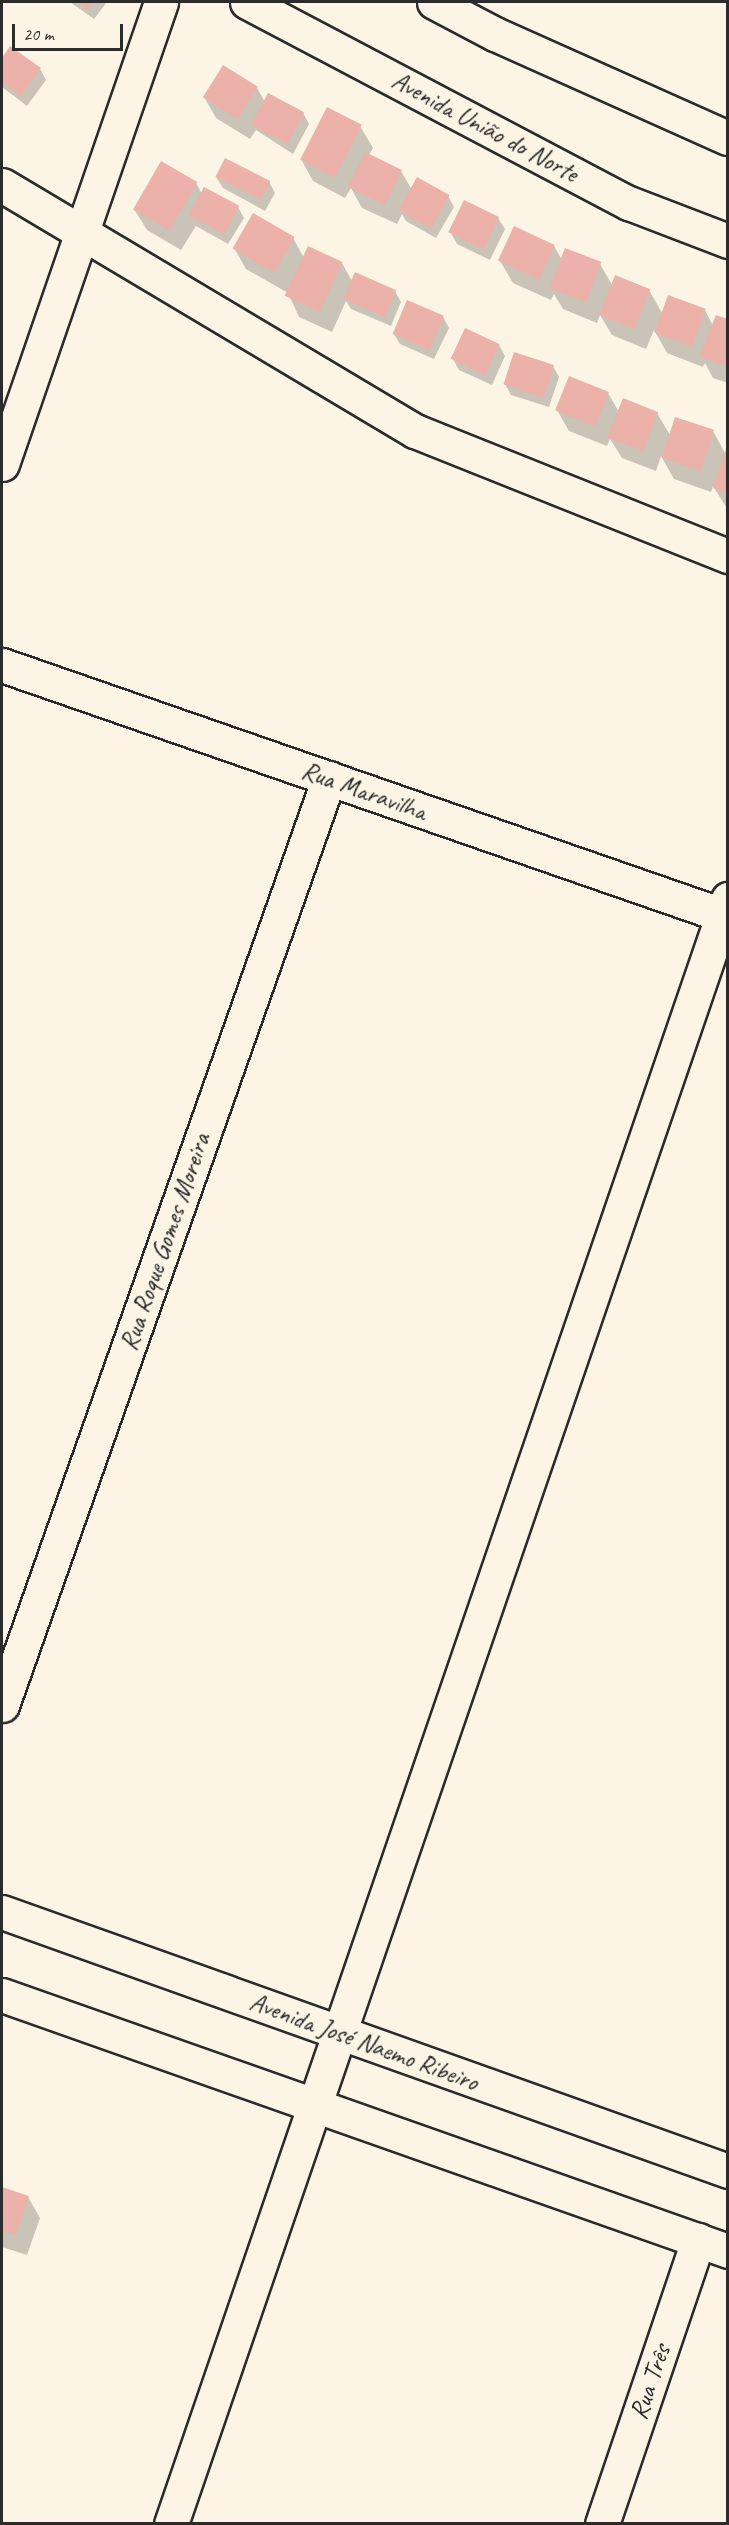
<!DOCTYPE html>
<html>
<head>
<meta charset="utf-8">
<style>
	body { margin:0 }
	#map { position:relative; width:729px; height:2525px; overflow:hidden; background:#fcf5e5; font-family:Caveat,sans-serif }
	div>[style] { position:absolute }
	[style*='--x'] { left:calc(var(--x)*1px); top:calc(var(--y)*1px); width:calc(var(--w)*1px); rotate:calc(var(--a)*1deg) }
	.shadow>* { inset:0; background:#0003 }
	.building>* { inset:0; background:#ecb1a8; transform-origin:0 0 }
	.roads { filter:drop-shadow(2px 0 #2b2b2b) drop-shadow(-2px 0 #2b2b2b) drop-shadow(0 2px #2b2b2b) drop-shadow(0 -2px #2b2b2b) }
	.street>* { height:33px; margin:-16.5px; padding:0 16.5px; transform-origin:16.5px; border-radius:16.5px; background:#fcf5e5 }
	span { translate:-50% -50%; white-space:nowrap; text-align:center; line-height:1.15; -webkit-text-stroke:5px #fcf5e5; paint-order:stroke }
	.street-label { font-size:26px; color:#2b2b2b }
	.frame { position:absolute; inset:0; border:3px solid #2b2b2b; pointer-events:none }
	.scale { position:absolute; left:12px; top:24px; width:111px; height:27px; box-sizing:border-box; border:3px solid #2b2b2b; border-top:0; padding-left:8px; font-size:18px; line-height:21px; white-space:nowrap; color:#2b2b2b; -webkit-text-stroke:4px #fcf5e5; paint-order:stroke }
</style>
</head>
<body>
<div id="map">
	<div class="shadow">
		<i style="clip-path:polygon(70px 2px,107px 2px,94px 19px)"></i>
		<i style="clip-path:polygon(11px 48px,40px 69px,46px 80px,27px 106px,2px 87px,2px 60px)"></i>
		<i style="clip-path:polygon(257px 88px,265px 102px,303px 113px,309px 124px,293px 154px,256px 130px,250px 139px,216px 118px,204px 97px)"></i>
		<i style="clip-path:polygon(360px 126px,373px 148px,369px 155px,401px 171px,412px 190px,448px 196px,454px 207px,436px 238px,406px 221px,402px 214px,397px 224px,362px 208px,351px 188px,345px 198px,313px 181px,301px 159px)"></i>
		<i style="clip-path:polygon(216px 177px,269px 182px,275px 193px,265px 211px,223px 188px)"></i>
		<i style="clip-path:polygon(196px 183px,202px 194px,238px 207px,244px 218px,228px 244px,196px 226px,181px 250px,147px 230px,134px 209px)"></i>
		<i style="clip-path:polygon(498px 218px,505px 229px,490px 260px,457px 244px,451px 233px)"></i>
		<i style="clip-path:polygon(293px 238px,304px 258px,342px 263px,352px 281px,395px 291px,401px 302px,391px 326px,351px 309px,346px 301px,332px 332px,299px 317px,288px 293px,246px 269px,234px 248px)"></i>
		<i style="clip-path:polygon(554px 246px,562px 260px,600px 264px,612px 285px,649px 290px,662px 313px,705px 310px,713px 326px,728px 321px,728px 383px,713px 378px,705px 363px,703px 367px,667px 353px,654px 330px,646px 349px,612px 335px,600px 315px,597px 323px,563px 309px,554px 294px,551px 300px,513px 283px,500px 261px)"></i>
		<i style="clip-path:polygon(443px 317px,449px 328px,434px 359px,400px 344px,394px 334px)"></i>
		<i style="clip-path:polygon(499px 345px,505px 356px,492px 385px,459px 370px,453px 359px)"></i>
		<i style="clip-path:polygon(553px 366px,559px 377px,549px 407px,511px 395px,505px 384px)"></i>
		<i style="clip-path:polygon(608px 393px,619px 412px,657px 413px,670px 435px,713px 431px,725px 453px,728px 446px,728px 510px,713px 486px,711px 492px,674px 479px,661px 456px,656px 471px,622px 458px,610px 439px,607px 446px,569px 431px,557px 410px)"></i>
		<i style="clip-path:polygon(2px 2188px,28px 2197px,40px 2218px,27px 2255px,2px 2247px)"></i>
	</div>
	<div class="building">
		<i style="clip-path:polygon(77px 2px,93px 2px,87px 9px)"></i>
		<i style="clip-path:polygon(10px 46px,41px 68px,20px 96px,2px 82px,2px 58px)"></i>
		<i style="left:223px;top:65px;width:41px;height:38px;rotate:32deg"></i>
		<i style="left:268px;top:93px;width:41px;height:36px;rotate:28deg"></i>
		<i style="left:327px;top:107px;width:39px;height:59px;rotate:27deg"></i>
		<i style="left:365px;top:152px;width:41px;height:39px;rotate:26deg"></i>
		<i style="left:225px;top:158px;width:51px;height:21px;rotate:27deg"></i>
		<i style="left:161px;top:161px;width:42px;height:56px;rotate:30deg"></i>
		<i style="left:417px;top:177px;width:37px;height:38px;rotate:29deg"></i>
		<i style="left:204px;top:187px;width:40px;height:32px;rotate:28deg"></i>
		<i style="left:464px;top:200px;width:39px;height:36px;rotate:26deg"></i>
		<i style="left:253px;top:213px;width:48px;height:41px;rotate:30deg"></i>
		<i style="left:514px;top:226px;width:45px;height:38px;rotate:25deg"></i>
		<i style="left:308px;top:246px;width:38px;height:55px;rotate:25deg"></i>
		<i style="left:565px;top:248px;width:39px;height:43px;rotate:21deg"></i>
		<i style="left:355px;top:272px;width:45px;height:29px;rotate:24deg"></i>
		<i style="left:615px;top:275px;width:38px;height:43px;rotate:22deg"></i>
		<i style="left:668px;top:295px;width:40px;height:40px;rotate:20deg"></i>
		<i style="left:407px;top:300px;width:40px;height:37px;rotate:23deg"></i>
		<i style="clip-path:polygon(716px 315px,728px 319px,728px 367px,699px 356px)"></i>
		<i style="left:465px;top:328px;width:38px;height:34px;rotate:25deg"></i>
		<i style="left:514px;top:352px;width:42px;height:34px;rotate:18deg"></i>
		<i style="left:569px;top:376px;width:43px;height:37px;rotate:22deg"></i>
		<i style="left:623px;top:398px;width:38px;height:42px;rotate:22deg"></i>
		<i style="left:675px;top:417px;width:41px;height:43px;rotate:18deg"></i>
		<i style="clip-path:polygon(728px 443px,728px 493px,713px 488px)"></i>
		<i style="clip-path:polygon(2px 2187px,29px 2196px,15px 2235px,2px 2230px)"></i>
	</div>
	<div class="roads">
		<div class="street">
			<i style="--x:247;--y:2;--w:432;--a:27.8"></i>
			<i style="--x:629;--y:203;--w:106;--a:21"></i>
			<i style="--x:434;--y:2;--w:69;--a:27.7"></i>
			<i style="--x:495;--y:34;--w:255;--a:24.1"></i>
			<i style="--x:2;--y:185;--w:481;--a:30.8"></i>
			<i style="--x:415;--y:431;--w:337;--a:21.8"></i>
			<i style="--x:2;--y:464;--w:489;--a:-71"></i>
			<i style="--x:2;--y:665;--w:768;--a:19.14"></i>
			<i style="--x:2;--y:1705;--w:983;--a:-70.57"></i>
			<i style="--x:2;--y:1912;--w:771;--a:19.63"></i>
			<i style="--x:2;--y:1995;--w:770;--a:19.42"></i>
			<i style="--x:171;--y:2524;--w:1718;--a:-71.08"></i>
			<i style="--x:602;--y:2524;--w:300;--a:-71.3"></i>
		</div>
	</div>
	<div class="street-label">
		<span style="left:485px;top:127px;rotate:28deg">Avenida União do Norte</span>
		<span style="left:364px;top:791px;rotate:19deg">Rua Maravilha</span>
		<span style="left:165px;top:1242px;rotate:-71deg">Rua Roque Gomes Moreira</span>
		<span style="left:364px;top:2042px;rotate:20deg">Avenida José Naemo Ribeiro</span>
		<span style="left:650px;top:2382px;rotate:-71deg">Rua Três</span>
	</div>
	<div class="frame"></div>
	<div class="scale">20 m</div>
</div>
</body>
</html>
